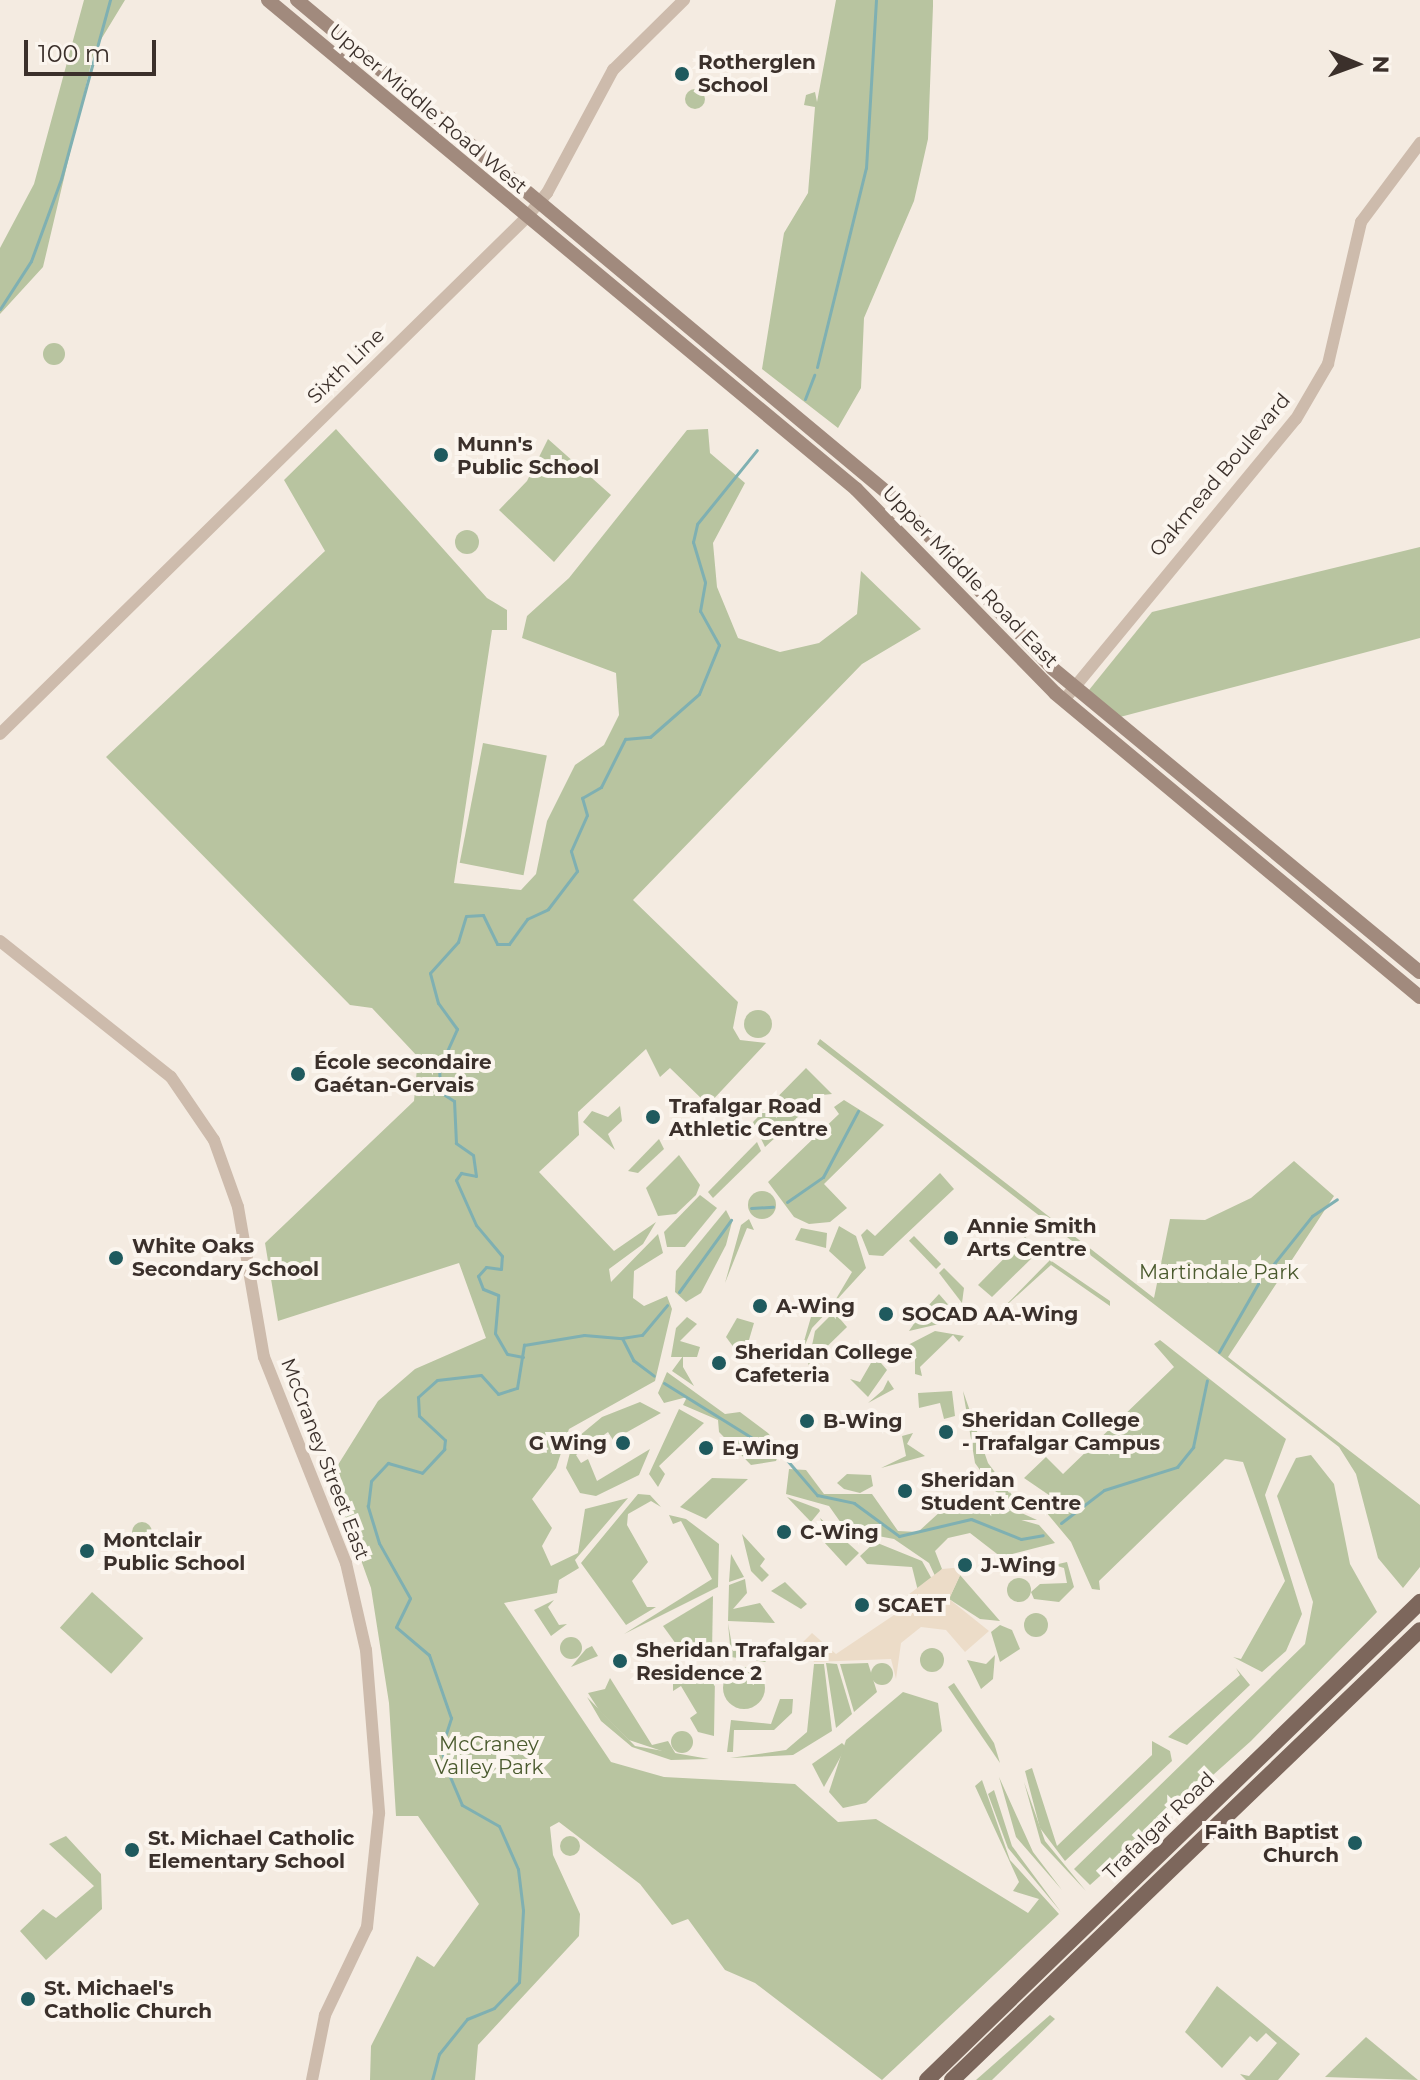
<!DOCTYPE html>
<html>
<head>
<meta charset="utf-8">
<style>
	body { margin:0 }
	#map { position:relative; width:1420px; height:2080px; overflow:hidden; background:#f4ebe1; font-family:Montserrat,sans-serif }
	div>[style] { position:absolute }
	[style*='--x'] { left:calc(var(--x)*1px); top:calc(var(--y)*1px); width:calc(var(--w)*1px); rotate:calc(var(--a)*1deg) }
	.green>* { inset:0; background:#b8c4a0; transform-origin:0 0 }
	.round { border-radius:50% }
	.plaza>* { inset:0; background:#ecdcc8 }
	.stream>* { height:3px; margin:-1.5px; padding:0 1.5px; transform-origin:1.5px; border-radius:1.5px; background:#7fb0b2 }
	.tertiary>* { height:12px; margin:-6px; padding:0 6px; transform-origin:6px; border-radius:6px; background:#cdbbac }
	.secondary>* { height:14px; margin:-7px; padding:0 7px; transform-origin:7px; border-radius:7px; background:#a18a7d }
	.primary>* { height:16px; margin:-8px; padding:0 8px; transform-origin:8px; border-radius:8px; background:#7d675c }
	.dots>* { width:22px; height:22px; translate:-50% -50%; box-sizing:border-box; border:4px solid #fbf5ee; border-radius:50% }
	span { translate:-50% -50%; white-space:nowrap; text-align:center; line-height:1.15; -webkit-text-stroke:8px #fbf5ee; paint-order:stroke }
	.poi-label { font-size:20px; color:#3b302b; font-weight:700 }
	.left { translate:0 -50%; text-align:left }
	.right { translate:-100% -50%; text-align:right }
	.street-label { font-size:20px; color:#3b302b }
	.park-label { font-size:20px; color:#4a5a2e }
	.north { position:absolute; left:1316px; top:24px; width:80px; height:80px; -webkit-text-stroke:6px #fbf5ee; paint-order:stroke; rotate:91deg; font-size:22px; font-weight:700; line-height:32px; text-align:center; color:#3b302b }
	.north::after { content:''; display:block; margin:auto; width:28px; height:36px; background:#3b302b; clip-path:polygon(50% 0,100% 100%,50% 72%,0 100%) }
	.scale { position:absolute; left:24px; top:40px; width:132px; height:36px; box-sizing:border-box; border:4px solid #3b302b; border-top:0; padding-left:10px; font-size:24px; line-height:28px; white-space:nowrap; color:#3b302b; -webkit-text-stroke:6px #fbf5ee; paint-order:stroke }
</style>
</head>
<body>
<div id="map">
	<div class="green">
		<i style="clip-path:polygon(84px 0,125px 0,94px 51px,43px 267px,0 314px,0 248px,34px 184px)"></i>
		<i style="clip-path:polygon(836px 0,933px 0,933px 6px,928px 139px,914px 201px,864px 318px,861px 388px,838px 428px,762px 369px,784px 233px,808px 193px,815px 107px,804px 105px,806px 95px,815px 92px,817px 102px)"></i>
		<i class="round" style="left:685px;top:89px;width:20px;height:20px"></i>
		<i class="round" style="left:43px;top:343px;width:22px;height:22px"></i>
		<i style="clip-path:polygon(336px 429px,487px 598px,507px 610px,507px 630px,492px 630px,454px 883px,521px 890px,536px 874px,547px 821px,575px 765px,604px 745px,619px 715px,616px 673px,522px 638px,527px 616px,569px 578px,687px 430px,708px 429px,710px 453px,745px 483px,713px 543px,717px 587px,738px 638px,780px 652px,819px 643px,857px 614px,861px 571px,921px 629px,862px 664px,633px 900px,738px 1002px,733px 1028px,740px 1040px,766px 1043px,708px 1105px,670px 1068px,660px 1077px,646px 1049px,578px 1112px,579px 1135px,539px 1172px,614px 1251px,656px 1222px,643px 1244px,609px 1269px,611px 1282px,658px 1234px,663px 1253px,634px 1271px,633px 1298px,644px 1306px,667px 1296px,672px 1309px,655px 1381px,569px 1429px,556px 1468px,532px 1499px,552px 1528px,542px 1546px,551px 1566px,578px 1553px,585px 1509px,628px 1498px,575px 1560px,579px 1568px,559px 1580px,557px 1593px,504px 1603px,611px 1762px,664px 1777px,795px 1784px,838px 1822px,876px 1819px,1028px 1913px,1039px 1899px,1013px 1891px,1019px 1882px,975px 1786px,982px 1780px,1010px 1860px,1059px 1914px,882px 2080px,755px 1983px,725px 1970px,688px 1919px,672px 1925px,640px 1884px,559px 1822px,550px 1827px,553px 1855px,580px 1914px,579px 1936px,478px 2045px,475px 2080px,370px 2080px,371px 2046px,417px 1956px,434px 1967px,479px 1904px,418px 1816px,396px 1816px,389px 1703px,371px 1588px,331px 1476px,378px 1401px,415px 1369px,486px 1338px,459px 1263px,278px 1321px,265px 1243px,414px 1101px,418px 1057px,372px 1008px,350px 1005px,106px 757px,325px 551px,284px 480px)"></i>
		<i style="clip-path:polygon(548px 439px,611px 495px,554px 562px,499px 510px,527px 481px)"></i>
		<i class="round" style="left:455px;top:530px;width:24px;height:24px"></i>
		<i style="clip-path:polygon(1420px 547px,1420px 638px,1120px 717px,1089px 690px,1152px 612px)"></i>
		<i style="left:483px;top:743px;width:65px;height:122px;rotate:11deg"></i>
		<i class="round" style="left:744px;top:1010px;width:28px;height:28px"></i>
		<i style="clip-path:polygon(820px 1039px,1154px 1298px,1170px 1219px,1205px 1220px,1251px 1198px,1294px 1161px,1334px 1196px,1228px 1357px,1420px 1505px,1420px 1567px,1403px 1588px,1378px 1558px,1356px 1474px,1339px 1447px,817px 1044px)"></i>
		<i style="clip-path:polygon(806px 1068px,832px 1094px,822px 1095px,765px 1147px,753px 1122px)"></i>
		<i style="clip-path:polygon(844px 1100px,884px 1125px,824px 1184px,847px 1208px,830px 1222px,809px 1224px,794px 1217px,768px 1182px,839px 1114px,834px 1107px)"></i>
		<i style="clip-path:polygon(620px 1106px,622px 1121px,608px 1134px,615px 1150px,583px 1122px,592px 1111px,608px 1117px)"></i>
		<i style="clip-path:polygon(659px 1139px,664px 1149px,638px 1173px,628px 1171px)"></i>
		<i style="clip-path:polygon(757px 1142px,761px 1151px,713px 1198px,708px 1192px)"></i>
		<i style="clip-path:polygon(679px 1155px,700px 1185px,696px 1195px,676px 1214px,658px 1216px,646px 1188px)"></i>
		<i style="clip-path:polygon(940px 1173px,954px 1189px,883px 1256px,869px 1255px,861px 1235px,867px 1229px,875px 1236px)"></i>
		<i class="round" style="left:748px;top:1191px;width:28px;height:28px"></i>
		<i style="clip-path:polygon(700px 1195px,717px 1208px,685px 1247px,667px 1247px,664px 1232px)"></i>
		<i style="clip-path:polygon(726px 1210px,732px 1222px,726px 1245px,701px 1293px,686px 1302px,675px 1292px,676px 1271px)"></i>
		<i style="clip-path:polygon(749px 1219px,754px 1230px,747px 1228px,725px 1283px,741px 1225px)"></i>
		<i style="clip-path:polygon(839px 1226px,856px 1236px,866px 1268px,833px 1304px,852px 1272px,829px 1251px)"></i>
		<i style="clip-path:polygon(801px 1228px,827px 1233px,826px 1248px,795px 1240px)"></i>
		<i style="left:914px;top:1236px;width:39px;height:7px;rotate:46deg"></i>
		<i style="clip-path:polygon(1025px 1237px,1037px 1245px,1036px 1254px,992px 1297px,978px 1285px)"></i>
		<i style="clip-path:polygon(1050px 1260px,1110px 1301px,1110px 1306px,1051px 1265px,999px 1312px)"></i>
		<i style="clip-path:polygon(944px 1268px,964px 1288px,962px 1303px,939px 1273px)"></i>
		<i style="clip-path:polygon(939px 1294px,952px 1309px,952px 1321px,909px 1331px,924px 1309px,934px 1313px,928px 1306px)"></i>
		<i style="clip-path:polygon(823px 1301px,830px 1309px,812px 1328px,798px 1362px,813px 1310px,820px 1311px)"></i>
		<i style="clip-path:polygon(834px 1312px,847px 1327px,808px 1365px,815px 1331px)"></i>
		<i style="clip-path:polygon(687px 1317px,697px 1324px,680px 1341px,700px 1347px,697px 1357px,671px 1357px,676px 1328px)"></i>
		<i style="clip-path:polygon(737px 1318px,754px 1323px,743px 1360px,726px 1337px)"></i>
		<i style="clip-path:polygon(935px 1331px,964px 1336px,959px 1342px,953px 1335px,920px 1367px,922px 1376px,915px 1374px,915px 1356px,904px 1363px,904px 1347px)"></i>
		<i style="clip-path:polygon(1160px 1340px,1286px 1439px,1265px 1495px,1302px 1614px,1286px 1651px,1262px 1672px,1233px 1657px,1241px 1659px,1285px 1581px,1243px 1462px,1225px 1459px,1099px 1581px,1100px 1590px,1092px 1589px,1071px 1542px,1046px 1512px,1050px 1506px,1060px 1514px,1062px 1504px,1024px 1478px,1046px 1457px,1063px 1474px,1174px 1367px,1154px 1344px)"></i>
		<i style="clip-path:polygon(683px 1356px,683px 1367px,694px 1386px,672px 1371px)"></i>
		<i style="clip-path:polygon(875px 1356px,887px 1370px,868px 1397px,850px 1379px,860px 1382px)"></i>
		<i style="clip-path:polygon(667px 1372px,725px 1414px,740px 1412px,768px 1433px,781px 1448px,776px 1461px,751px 1465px,719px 1432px,718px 1420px,683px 1405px,687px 1397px,664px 1403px,658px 1393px)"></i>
		<i style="clip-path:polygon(888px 1380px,894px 1389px,868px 1403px,883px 1390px)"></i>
		<i style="clip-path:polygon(952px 1391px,955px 1416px,944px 1419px,940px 1403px,919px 1408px,918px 1393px)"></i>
		<i style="clip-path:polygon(963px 1391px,988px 1463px,1021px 1507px,995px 1491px,975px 1463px)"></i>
		<i style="clip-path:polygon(640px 1402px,661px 1413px,613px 1440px,608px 1432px,576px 1455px,581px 1463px,588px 1459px,597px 1481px,650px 1449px,639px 1475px,596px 1496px,580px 1493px,566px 1468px,573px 1441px,602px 1417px)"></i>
		<i style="clip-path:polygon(679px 1409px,704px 1423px,659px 1466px,665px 1474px,658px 1487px,649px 1474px)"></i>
		<i style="clip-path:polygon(913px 1433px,907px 1444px,925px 1456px,881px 1468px,906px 1456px,902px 1436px)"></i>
		<i style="clip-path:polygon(1311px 1455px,1334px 1484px,1350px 1564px,1377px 1612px,1251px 1741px,1090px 1885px,1074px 1869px,1305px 1644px,1313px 1602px,1277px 1496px,1296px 1458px)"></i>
		<i style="clip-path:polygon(789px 1469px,806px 1470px,824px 1494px,872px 1494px,898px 1531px,918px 1532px,942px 1510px,968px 1505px,1039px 1525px,1055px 1543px,1001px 1557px,970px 1533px,948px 1538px,935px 1551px,942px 1569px,936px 1578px,929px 1563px,894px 1539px,846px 1530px,829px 1506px,786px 1494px)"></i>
		<i style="clip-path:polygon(847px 1474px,871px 1475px,873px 1486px,860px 1493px,844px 1489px,837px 1483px)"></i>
		<i style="clip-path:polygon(712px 1478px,748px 1479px,706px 1519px,680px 1507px)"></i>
		<i style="clip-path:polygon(638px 1494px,650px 1495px,661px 1507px,651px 1501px,628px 1514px,627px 1525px,648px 1562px,632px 1581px,647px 1607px,656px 1607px,626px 1625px,581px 1563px)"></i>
		<i style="clip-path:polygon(787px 1497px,819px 1509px,820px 1511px,811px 1522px)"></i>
		<i style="clip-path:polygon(962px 1499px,993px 1500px,1037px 1520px,1014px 1520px)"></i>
		<i style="clip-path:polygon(669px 1515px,686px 1519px,719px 1544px,718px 1587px,624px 1634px,712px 1579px,681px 1521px,673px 1524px)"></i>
		<i style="clip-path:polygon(820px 1518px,859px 1553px,846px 1566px,824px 1542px,829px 1537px)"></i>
		<i class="round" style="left:132px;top:1522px;width:20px;height:20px"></i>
		<i style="clip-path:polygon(742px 1534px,765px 1559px,760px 1566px,769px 1575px,762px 1582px,751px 1571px)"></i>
		<i style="clip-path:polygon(875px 1542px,922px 1561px,933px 1581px,918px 1591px,912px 1567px,867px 1564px,860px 1556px)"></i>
		<i style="clip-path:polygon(731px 1554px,744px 1577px,729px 1582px)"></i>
		<i style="clip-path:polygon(1067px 1562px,1074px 1587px,1059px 1602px,1034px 1599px,1031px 1592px,1040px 1584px,1067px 1583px,1064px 1568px,1054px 1565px)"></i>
		<i style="clip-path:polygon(960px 1575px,1000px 1621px,980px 1619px,949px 1599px)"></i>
		<i class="round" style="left:1007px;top:1578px;width:24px;height:24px"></i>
		<i style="clip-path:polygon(745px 1579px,747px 1593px,733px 1609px,760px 1603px,775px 1623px,728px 1621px,729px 1585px)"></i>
		<i style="clip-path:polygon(785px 1582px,807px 1604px,801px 1609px,771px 1591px)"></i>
		<i style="left:92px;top:1592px;width:69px;height:48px;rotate:42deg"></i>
		<i style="clip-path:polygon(713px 1596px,712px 1652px,684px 1655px,663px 1626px)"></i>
		<i style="clip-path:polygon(554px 1600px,548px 1607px,559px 1625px,567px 1624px,551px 1636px,534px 1610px)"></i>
		<i class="round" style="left:1024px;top:1613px;width:24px;height:24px"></i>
		<i style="clip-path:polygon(728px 1623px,733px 1651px,777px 1650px,765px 1662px,731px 1657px)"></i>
		<i style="clip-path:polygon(1000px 1625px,1012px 1630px,1020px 1649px,1000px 1662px,991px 1632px)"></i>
		<i class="round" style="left:560px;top:1637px;width:22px;height:22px"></i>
		<i style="clip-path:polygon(592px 1646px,598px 1656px,571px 1667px,586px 1649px)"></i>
		<i class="round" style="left:920px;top:1648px;width:24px;height:24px"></i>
		<i style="clip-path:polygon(995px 1655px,993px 1679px,981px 1689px,967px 1660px,986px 1664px)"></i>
		<i class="round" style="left:871px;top:1663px;width:22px;height:22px"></i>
		<i style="clip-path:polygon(826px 1663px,837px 1664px,852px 1714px,836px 1728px)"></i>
		<i style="clip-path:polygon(868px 1663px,877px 1692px,854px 1712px,840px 1664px)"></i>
		<i style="clip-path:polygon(814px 1664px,824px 1664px,832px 1731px,793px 1755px,730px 1758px,786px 1750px,807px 1732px)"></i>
		<i class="round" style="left:723px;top:1667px;width:42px;height:42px"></i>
		<i style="clip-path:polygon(1236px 1668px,1250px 1685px,1187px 1745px,1168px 1737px,1240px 1675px)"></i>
		<i style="clip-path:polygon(684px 1669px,715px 1677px,714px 1736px,698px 1732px,690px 1718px,697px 1713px,681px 1686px,673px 1691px,673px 1674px)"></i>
		<i style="clip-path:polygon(610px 1678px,652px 1745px,668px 1741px,677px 1756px,629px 1740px,599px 1710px,588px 1693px,605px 1689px)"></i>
		<i style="clip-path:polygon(954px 1683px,994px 1743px,1000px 1763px,948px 1687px)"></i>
		<i style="clip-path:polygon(903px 1692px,938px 1703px,942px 1731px,866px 1803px,843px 1808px,829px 1792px,846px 1740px)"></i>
		<i style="clip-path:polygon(587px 1697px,635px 1746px,709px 1759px,671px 1760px,632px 1747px,601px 1721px)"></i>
		<i style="clip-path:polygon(780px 1699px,793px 1699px,792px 1713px,774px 1730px,734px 1730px,733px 1752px,727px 1752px,731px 1720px,771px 1724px)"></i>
		<i class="round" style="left:671px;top:1731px;width:22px;height:22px"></i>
		<i style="clip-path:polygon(1152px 1741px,1170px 1751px,1172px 1761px,1065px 1861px,1040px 1828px,1025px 1771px,1032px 1768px,1057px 1846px,1152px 1755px)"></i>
		<i style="clip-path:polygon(842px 1743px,846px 1747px,824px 1787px,812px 1764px)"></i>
		<i style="clip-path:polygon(999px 1777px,1033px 1852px,1062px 1890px,1016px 1837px)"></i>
		<i style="clip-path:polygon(1024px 1782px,1045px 1841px,1086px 1891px,1041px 1843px)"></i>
		<i style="clip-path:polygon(994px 1790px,1012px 1846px,1061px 1912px,1008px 1848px,988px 1794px)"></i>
		<i class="round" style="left:560px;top:1836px;width:20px;height:20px"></i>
		<i style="clip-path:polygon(66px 1836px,101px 1874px,102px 1909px,46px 1960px,20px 1931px,43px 1909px,56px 1918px,94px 1886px,49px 1844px)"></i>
		<i style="clip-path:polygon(1217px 1986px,1300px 2054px,1278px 2080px,1246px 2080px,1240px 2074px,1249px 2076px,1277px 2043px,1266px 2033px,1257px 2042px,1250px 2036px,1222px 2068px,1185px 2032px)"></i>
		<i style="clip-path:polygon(1050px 2015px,1055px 2019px,992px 2080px,976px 2080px)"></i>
		<i style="clip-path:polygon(1366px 2037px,1418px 2080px,1325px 2077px)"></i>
	</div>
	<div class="plaza">
		<i style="clip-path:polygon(964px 1567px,949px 1599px,989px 1631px,965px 1652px,946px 1630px,921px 1627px,901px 1643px,896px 1679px,891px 1659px,814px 1662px,803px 1642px,812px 1633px,836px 1654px,906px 1607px,904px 1598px,942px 1569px)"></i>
	</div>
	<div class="stream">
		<i style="--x:0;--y:309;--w:57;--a:-57.1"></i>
		<i style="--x:31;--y:261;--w:87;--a:-69.9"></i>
		<i style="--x:61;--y:179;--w:186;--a:-74.7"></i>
		<i style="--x:817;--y:367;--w:205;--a:-76.2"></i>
		<i style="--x:866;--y:168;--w:168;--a:-86.6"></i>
		<i style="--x:805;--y:399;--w:26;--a:-69"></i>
		<i style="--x:787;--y:1202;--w:44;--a:-34.8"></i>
		<i style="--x:823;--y:1177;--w:75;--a:-62.1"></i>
		<i style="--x:751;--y:1208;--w:22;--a:-3"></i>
		<i style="--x:1264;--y:1276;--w:77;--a:-51.3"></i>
		<i style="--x:1312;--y:1216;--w:30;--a:-34"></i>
		<i style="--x:679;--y:1292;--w:89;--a:-54.2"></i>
		<i style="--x:622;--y:1338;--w:20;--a:-9"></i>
		<i style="--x:642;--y:1335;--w:39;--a:-50"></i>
		<i style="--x:1219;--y:1352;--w:81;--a:-60.3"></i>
		<i style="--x:523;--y:1357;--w:16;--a:-169"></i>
		<i style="--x:507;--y:1354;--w:24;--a:-120"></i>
		<i style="--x:495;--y:1333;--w:38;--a:-85"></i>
		<i style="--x:498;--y:1295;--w:16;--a:-158"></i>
		<i style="--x:483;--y:1289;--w:14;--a:-111"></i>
		<i style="--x:478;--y:1276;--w:12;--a:-48"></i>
		<i style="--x:486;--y:1267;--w:15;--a:8"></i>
		<i style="--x:501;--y:1269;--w:13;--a:-86"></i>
		<i style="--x:502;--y:1256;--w:40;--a:-130"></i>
		<i style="--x:476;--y:1225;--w:49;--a:-114"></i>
		<i style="--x:456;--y:1180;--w:9;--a:-54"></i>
		<i style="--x:461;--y:1173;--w:15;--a:11"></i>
		<i style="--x:476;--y:1176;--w:21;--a:-98"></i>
		<i style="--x:473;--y:1155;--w:21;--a:-145"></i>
		<i style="--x:456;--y:1143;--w:42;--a:-92.7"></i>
		<i style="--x:454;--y:1101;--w:17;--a:-147"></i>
		<i style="--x:440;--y:1092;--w:23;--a:-92"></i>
		<i style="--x:439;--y:1069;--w:44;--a:-65.8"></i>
		<i style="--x:457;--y:1029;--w:32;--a:-126"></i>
		<i style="--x:438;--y:1003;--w:31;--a:-105"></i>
		<i style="--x:430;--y:973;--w:42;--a:-47.9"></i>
		<i style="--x:458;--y:942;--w:27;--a:-73"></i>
		<i style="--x:466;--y:916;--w:17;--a:-3"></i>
		<i style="--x:483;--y:915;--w:32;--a:64"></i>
		<i style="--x:497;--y:944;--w:12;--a:0"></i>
		<i style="--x:509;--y:944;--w:31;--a:-54"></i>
		<i style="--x:527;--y:919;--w:23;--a:-25"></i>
		<i style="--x:548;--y:909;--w:48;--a:-52.7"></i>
		<i style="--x:577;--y:871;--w:21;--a:-107"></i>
		<i style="--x:571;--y:851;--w:39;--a:-66"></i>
		<i style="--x:587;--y:815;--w:18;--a:-106"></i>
		<i style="--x:582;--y:798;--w:22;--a:-30"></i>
		<i style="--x:601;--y:787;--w:54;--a:-63.4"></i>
		<i style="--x:625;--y:739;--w:25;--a:-5"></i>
		<i style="--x:650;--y:737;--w:65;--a:-41.3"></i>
		<i style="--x:699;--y:694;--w:53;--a:-67.8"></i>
		<i style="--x:719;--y:645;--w:39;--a:-119"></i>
		<i style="--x:700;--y:611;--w:29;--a:-80"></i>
		<i style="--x:705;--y:582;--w:42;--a:-106.7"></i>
		<i style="--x:693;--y:542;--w:18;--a:-77"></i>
		<i style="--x:697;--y:524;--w:95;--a:-51"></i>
		<i style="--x:664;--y:1383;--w:144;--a:31.9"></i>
		<i style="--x:786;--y:1459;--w:48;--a:49.3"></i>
		<i style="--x:817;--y:1495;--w:38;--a:12"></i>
		<i style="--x:854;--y:1503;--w:56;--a:36.3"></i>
		<i style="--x:899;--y:1536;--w:74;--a:-13.3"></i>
		<i style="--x:971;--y:1519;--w:54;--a:21.8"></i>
		<i style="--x:1021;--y:1539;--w:22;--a:-10"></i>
		<i style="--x:1061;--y:1523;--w:54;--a:-37.5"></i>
		<i style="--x:1104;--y:1490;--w:77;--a:-17.5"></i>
		<i style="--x:1177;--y:1467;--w:26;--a:-51"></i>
		<i style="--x:1193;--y:1447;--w:68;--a:-78.2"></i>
		<i style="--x:432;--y:2080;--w:27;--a:-75"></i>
		<i style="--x:439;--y:2054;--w:45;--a:-51.3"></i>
		<i style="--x:467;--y:2019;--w:29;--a:-22"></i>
		<i style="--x:494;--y:2008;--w:36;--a:-46"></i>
		<i style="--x:519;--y:1982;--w:72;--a:-86.8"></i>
		<i style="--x:523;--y:1910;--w:41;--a:-97"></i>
		<i style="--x:518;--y:1869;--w:47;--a:-113.8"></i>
		<i style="--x:499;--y:1826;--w:43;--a:-150.4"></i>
		<i style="--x:462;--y:1805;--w:34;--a:-113"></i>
		<i style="--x:449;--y:1774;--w:26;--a:-108"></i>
		<i style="--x:441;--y:1749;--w:33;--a:-72"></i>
		<i style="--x:451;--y:1718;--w:67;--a:-109.2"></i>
		<i style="--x:429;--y:1655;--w:43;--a:-139.7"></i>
		<i style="--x:396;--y:1627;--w:32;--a:-64"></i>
		<i style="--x:410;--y:1598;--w:63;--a:-119.4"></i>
		<i style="--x:379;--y:1543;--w:39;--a:-107"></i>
		<i style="--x:368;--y:1506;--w:25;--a:-83"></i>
		<i style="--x:371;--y:1481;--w:25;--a:-47"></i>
		<i style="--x:388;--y:1463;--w:35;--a:16"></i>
		<i style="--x:422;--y:1473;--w:33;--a:-47"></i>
		<i style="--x:444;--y:1449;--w:9;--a:-84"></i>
		<i style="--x:445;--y:1440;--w:35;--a:-137"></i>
		<i style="--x:419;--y:1416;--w:19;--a:-93"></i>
		<i style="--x:418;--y:1397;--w:25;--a:-42"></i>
		<i style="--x:437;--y:1380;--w:44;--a:-6.5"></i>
		<i style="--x:481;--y:1375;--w:25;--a:48"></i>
		<i style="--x:498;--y:1394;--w:20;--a:-18"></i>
		<i style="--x:517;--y:1388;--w:44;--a:-80.8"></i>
		<i style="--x:524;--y:1345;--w:61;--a:-9.5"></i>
		<i style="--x:584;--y:1335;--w:38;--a:5"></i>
		<i style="--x:622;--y:1338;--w:25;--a:63"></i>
		<i style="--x:633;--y:1360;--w:26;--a:37"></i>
	</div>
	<div class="tertiary">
		<i style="--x:1064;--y:700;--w:364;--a:-50.5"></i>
		<i style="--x:1296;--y:419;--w:64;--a:-59.8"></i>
		<i style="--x:1328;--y:364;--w:146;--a:-76.9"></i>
		<i style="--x:1361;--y:222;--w:99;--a:-53.2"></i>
		<i style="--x:0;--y:734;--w:737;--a:-44.45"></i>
		<i style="--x:526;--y:218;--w:33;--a:-50"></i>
		<i style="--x:547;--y:193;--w:140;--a:-61.8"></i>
		<i style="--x:613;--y:70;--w:100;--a:-44.6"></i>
		<i style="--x:0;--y:941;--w:218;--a:38.5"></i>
		<i style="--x:171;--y:1077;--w:76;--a:55.7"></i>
		<i style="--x:214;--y:1140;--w:71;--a:70.3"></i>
		<i style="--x:238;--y:1207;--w:152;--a:80.2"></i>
		<i style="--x:264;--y:1357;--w:222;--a:68.3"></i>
		<i style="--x:346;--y:1563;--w:89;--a:77.1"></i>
		<i style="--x:366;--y:1650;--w:164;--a:85.4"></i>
		<i style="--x:379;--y:1813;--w:115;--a:96"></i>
		<i style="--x:367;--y:1927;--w:98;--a:115.5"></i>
		<i style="--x:325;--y:2015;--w:66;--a:101.3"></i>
	</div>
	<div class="secondary">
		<i style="--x:268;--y:0;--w:765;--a:39.75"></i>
		<i style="--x:856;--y:489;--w:285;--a:45.7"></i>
		<i style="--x:1055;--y:693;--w:475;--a:39.8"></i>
		<i style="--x:297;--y:0;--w:782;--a:39.86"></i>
		<i style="--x:897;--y:501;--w:228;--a:47.1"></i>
		<i style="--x:1052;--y:668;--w:477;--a:39.6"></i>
	</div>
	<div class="primary">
		<i style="--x:927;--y:2080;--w:687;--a:-44.11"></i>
		<i style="--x:952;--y:2080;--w:649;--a:-43.88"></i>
	</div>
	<div class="dots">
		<i style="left:682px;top:74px;background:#1f5a5e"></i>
		<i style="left:441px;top:455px;background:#1f5a5e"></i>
		<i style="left:298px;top:1074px;background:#1f5a5e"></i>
		<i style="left:653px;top:1117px;background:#1f5a5e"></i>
		<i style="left:951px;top:1238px;background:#1f5a5e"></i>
		<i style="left:116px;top:1258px;background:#1f5a5e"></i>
		<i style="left:760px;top:1306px;background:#1f5a5e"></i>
		<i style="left:886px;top:1314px;background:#1f5a5e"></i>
		<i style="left:719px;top:1363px;background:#1f5a5e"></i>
		<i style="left:807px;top:1421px;background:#1f5a5e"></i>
		<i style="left:946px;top:1432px;background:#1f5a5e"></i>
		<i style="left:623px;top:1443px;background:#1f5a5e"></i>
		<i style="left:706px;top:1448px;background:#1f5a5e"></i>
		<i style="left:905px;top:1491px;background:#1f5a5e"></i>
		<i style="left:784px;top:1532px;background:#1f5a5e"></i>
		<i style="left:87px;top:1551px;background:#1f5a5e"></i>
		<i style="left:965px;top:1565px;background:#1f5a5e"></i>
		<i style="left:862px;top:1605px;background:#1f5a5e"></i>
		<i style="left:620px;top:1661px;background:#1f5a5e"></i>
		<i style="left:1355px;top:1843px;background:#1f5a5e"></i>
		<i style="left:132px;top:1850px;background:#1f5a5e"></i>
		<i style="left:28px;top:1999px;background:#1f5a5e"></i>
	</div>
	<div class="poi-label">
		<span class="left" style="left:698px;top:74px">Rotherglen<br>School</span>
		<span class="left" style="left:457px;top:456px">Munn's<br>Public School</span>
		<span class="left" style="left:314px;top:1074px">École secondaire<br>Gaétan-Gervais</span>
		<span class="left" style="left:669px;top:1118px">Trafalgar Road<br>Athletic Centre</span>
		<span class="left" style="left:967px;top:1238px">Annie Smith<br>Arts Centre</span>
		<span class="left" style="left:132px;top:1258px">White Oaks<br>Secondary School</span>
		<span class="left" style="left:776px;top:1306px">A-Wing</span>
		<span class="left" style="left:902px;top:1314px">SOCAD AA-Wing</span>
		<span class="left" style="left:735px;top:1364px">Sheridan College<br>Cafeteria</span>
		<span class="left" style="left:962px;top:1432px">Sheridan College<br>- Trafalgar Campus</span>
		<span class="left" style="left:823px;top:1421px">B-Wing</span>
		<span class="right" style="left:607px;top:1443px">G Wing</span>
		<span class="left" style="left:722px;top:1448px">E-Wing</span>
		<span class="left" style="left:921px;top:1492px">Sheridan<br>Student Centre</span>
		<span class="left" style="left:800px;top:1532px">C-Wing</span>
		<span class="left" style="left:103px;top:1552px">Montclair<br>Public School</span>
		<span class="left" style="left:981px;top:1565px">J-Wing</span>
		<span class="left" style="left:878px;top:1605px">SCAET</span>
		<span class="left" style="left:636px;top:1662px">Sheridan Trafalgar<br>Residence 2</span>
		<span class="right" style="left:1339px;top:1844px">Faith Baptist<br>Church</span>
		<span class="left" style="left:148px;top:1850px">St. Michael Catholic<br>Elementary School</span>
		<span class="left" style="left:44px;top:2000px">St. Michael's<br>Catholic Church</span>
	</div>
	<div class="street-label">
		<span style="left:428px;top:109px;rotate:40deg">Upper Middle Road West</span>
		<span style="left:346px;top:366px;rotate:-44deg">Sixth Line</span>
		<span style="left:1220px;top:475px;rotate:-50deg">Oakmead Boulevard</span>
		<span style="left:970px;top:577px;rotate:46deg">Upper Middle Road East</span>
		<span style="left:325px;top:1459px;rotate:69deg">McCraney Street East</span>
		<span style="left:1159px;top:1826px;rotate:-44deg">Trafalgar Road</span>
	</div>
	<div class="park-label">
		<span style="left:1219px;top:1272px">Martindale Park</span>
		<span style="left:489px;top:1756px">McCraney<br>Valley Park</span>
	</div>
	<div class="north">N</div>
	<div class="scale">100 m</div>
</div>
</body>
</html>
